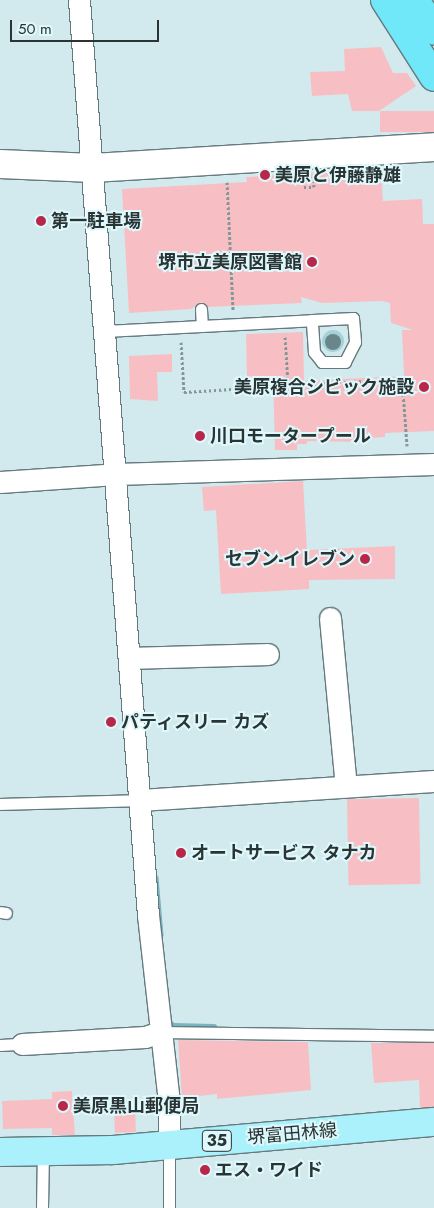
<!DOCTYPE html>
<html>
<head>
<meta charset="utf-8">
<style>
	body { margin:0 }
	#map { position:relative; width:434px; height:1208px; overflow:hidden; background:#d2eaee; font-family:Jost,"Noto Sans JP",sans-serif }
	div>[style] { position:absolute }
	[style*='--x'] { left:calc(var(--x)*1px); top:calc(var(--y)*1px); width:calc(var(--w)*1px); rotate:calc(var(--a)*1deg) }
	.green>* { inset:0; background:#a6d1d8 }
	.round { border-radius:50% }
	.stream>* { height:5.5px; margin:-2.75px; padding:0 2.75px; transform-origin:2.75px; border-radius:2.75px; background:#77b5bf }
	.building>* { inset:0; background:#f7bfc3; transform-origin:0 0 }
	.path>* { height:3px; margin-top:-1.5px; transform-origin:0; background:repeating-linear-gradient(90deg,#849698 0 2.5px,transparent 0 5px) }
	.roads { filter:drop-shadow(1px 0 #657a7e) drop-shadow(-1px 0 #657a7e) drop-shadow(0 1px #657a7e) drop-shadow(0 -1px #657a7e) }
	.lane>* { height:11px; margin:-5.5px; padding:0 5.5px; transform-origin:5.5px; border-radius:5.5px; background:#fff }
	.street>* { height:21px; margin:-10.5px; padding:0 10.5px; transform-origin:10.5px; border-radius:10.5px; background:#fff }
	.secondary>* { height:28px; margin:-14px; padding:0 14px; transform-origin:14px; border-radius:14px; background:#fff }
	.primary>* { height:28px; margin:-14px; padding:0 14px; transform-origin:14px; border-radius:14px; background:#aaf1fb }
	.highway>* { height:28px; margin:-14px; padding:0 14px; transform-origin:14px; border-radius:14px; background:#71e8f9 }
	.trees>* { width:16px; height:16px; margin:-8px; border-radius:50%; background:#6a868a }
	.dots>* { width:14px; height:14px; translate:-50% -50%; box-sizing:border-box; border:2px solid #dff8fb; border-radius:50% }
	span { translate:-50% -50%; white-space:nowrap; text-align:center; line-height:1.15; -webkit-text-stroke:4px #dff8fb; paint-order:stroke }
	.shield-label span { padding:1px 4px; background:#dff8fb; border:1px solid; border-radius:4px; -webkit-text-stroke-width:0 }
	.shield-label { font-size:16px; color:#2a3435; font-weight:700 }
	.poi-label { font-size:18px; color:#2a3435; font-weight:700 }
	.left { translate:0 -50%; text-align:left }
	.right { translate:-100% -50%; text-align:right }
	.street-label { font-size:18px; color:#2a3435 }
	.scale { position:absolute; left:10px; top:20px; width:149px; height:22px; box-sizing:border-box; border:2px solid #2a3435; border-top:0; padding-left:6px; font-size:15px; line-height:18px; white-space:nowrap; color:#2a3435; -webkit-text-stroke:4px #dff8fb; paint-order:stroke }
</style>
</head>
<body>
<div id="map">
	<div class="green">
		<i class="round" style="left:322px;top:330px;width:22px;height:22px"></i>
	</div>
	<div class="stream">
		<i style="--x:156;--y:878;--w:57;--a:85"></i>
		<i style="--x:167;--y:1019;--w:9;--a:49"></i>
		<i style="--x:173;--y:1026;--w:41;--a:1.4"></i>
	</div>
	<div class="building">
		<i style="clip-path:polygon(381px 47px,393px 73px,407px 73px,416px 86px,379px 111px,352px 111px,348px 94px,312px 96px,310px 72px,345px 71px,344px 49px)"></i>
		<i style="left:434px;top:111px;width:21px;height:54px;rotate:90deg"></i>
		<i style="clip-path:polygon(381px 169px,383px 201px,422px 199px,423px 224px,434px 224px,434px 431px,385px 433px,385px 437px,355px 439px,355px 442px,307px 441px,307px 444px,297px 444px,297px 450px,275px 450px,273px 377px,247px 378px,246px 334px,303px 332px,304px 381px,404px 376px,402px 330px,413px 330px,391px 323px,390px 303px,382px 301px,322px 303px,301px 297px,302px 303px,208px 307px,201px 302px,191px 309px,129px 313px,122px 189px,247px 182px,246px 177px)"></i>
		<i style="clip-path:polygon(172px 354px,172px 372px,157px 372px,158px 401px,130px 399px,129px 356px)"></i>
		<i style="clip-path:polygon(303px 481px,307px 550px,395px 546px,395px 579px,309px 580px,309px 589px,221px 594px,216px 510px,204px 511px,202px 487px)"></i>
		<i style="left:419px;top:798px;width:86px;height:72px;rotate:89deg"></i>
		<i style="clip-path:polygon(178px 1040px,308px 1042px,311px 1090px,217px 1099px,217px 1094px,182px 1098px)"></i>
		<i style="clip-path:polygon(371px 1043px,434px 1043px,434px 1107px,420px 1108px,419px 1080px,374px 1083px)"></i>
		<i style="clip-path:polygon(72px 1091px,75px 1135px,52px 1135px,52px 1128px,3px 1129px,2px 1101px,52px 1099px,52px 1092px)"></i>
		<i style="left:135px;top:1108px;width:24px;height:21px;rotate:88deg"></i>
	</div>
	<div class="path">
		<i style="--x:227;--y:182;--w:129;--a:87.3"></i>
		<i style="--x:304;--y:187;--w:10;--a:0"></i>
		<i style="--x:314;--y:187;--w:11;--a:-95"></i>
		<i style="--x:285;--y:337;--w:48;--a:86.4"></i>
		<i style="--x:181;--y:342;--w:50;--a:86.6"></i>
		<i style="--x:184;--y:392;--w:229;--a:-3.5"></i>
		<i style="--x:402;--y:379;--w:67;--a:85.7"></i>
	</div>
	<div class="roads">
		<div class="lane">
			<i style="--x:201;--y:309;--w:17;--a:87"></i>
			<i style="--x:105;--y:331;--w:207;--a:-3"></i>
			<i style="--x:312;--y:320;--w:41;--a:-2.8"></i>
			<i style="--x:353;--y:318;--w:24;--a:85"></i>
			<i style="--x:355;--y:342;--w:22;--a:117"></i>
			<i style="--x:345;--y:362;--w:23;--a:180"></i>
			<i style="--x:322;--y:362;--w:13;--a:-129"></i>
			<i style="--x:314;--y:352;--w:32;--a:-94"></i>
			<i style="--x:0;--y:804;--w:139;--a:-1.6"></i>
			<i style="--x:0;--y:912;--w:6;--a:9"></i>
			<i style="--x:160;--y:1032;--w:274;--a:0.8"></i>
			<i style="--x:0;--y:1045;--w:22;--a:-3"></i>
			<i style="--x:169;--y:1145;--w:63;--a:90"></i>
			<i style="--x:42;--y:1208;--w:56;--a:-89"></i>
		</div>
		<div class="street">
			<i style="--x:79;--y:0;--w:918;--a:85.69"></i>
			<i style="--x:148;--y:915;--w:189;--a:83.6"></i>
			<i style="--x:169;--y:1103;--w:42;--a:90"></i>
			<i style="--x:0;--y:482;--w:116;--a:-3.9"></i>
			<i style="--x:116;--y:474;--w:318;--a:-1.8"></i>
			<i style="--x:330;--y:618;--w:169;--a:84.6"></i>
			<i style="--x:129;--y:658;--w:139;--a:-1.6"></i>
			<i style="--x:139;--y:800;--w:296;--a:-3.7"></i>
			<i style="--x:22;--y:1044;--w:123;--a:-3.3"></i>
			<i style="--x:145;--y:1037;--w:16;--a:-18"></i>
		</div>
		<div class="secondary">
			<i style="--x:0;--y:164;--w:93;--a:2.5"></i>
			<i style="--x:93;--y:168;--w:342;--a:-3.5"></i>
		</div>
		<div class="primary">
			<i style="--x:0;--y:1152;--w:113;--a:-1"></i>
			<i style="--x:113;--y:1150;--w:322;--a:-5"></i>
		</div>
		<div class="highway">
			<i style="--x:385;--y:0;--w:91;--a:57.5"></i>
			<i style="--x:415;--y:0;--w:36;--a:58"></i>
		</div>
	</div>
	<div class="trees">
		<i style="left:333px;top:342px"></i>
	</div>
	<div class="dots">
		<i style="left:265px;top:175px;background:#b82749"></i>
		<i style="left:41px;top:221px;background:#b82749"></i>
		<i style="left:312px;top:262px;background:#b82749"></i>
		<i style="left:424px;top:387px;background:#b82749"></i>
		<i style="left:200px;top:436px;background:#b82749"></i>
		<i style="left:365px;top:559px;background:#b82749"></i>
		<i style="left:111px;top:722px;background:#b82749"></i>
		<i style="left:181px;top:853px;background:#b82749"></i>
		<i style="left:63px;top:1106px;background:#b82749"></i>
		<i style="left:205px;top:1170px;background:#b82749"></i>
	</div>
	<div class="shield-label">
		<span style="left:217px;top:1141px">35</span>
	</div>
	<div class="poi-label">
		<span class="left" style="left:275px;top:175px">美原と伊藤静雄</span>
		<span class="left" style="left:51px;top:221px">第一駐車場</span>
		<span class="right" style="left:302px;top:262px">堺市立美原図書館</span>
		<span class="right" style="left:414px;top:387px">美原複合シビック施設</span>
		<span class="left" style="left:210px;top:436px">川口モータープール</span>
		<span class="right" style="left:355px;top:559px">セブン-イレブン</span>
		<span class="left" style="left:121px;top:722px">パティスリー カズ</span>
		<span class="left" style="left:191px;top:853px">オートサービス タナカ</span>
		<span class="left" style="left:73px;top:1106px">美原黒山郵便局</span>
		<span class="left" style="left:215px;top:1170px">エス・ワイド</span>
	</div>
	<div class="street-label">
		<span style="left:292px;top:1134px;rotate:-5deg">堺富田林線</span>
	</div>
	<div class="scale">50 m</div>
</div>
</body>
</html>
